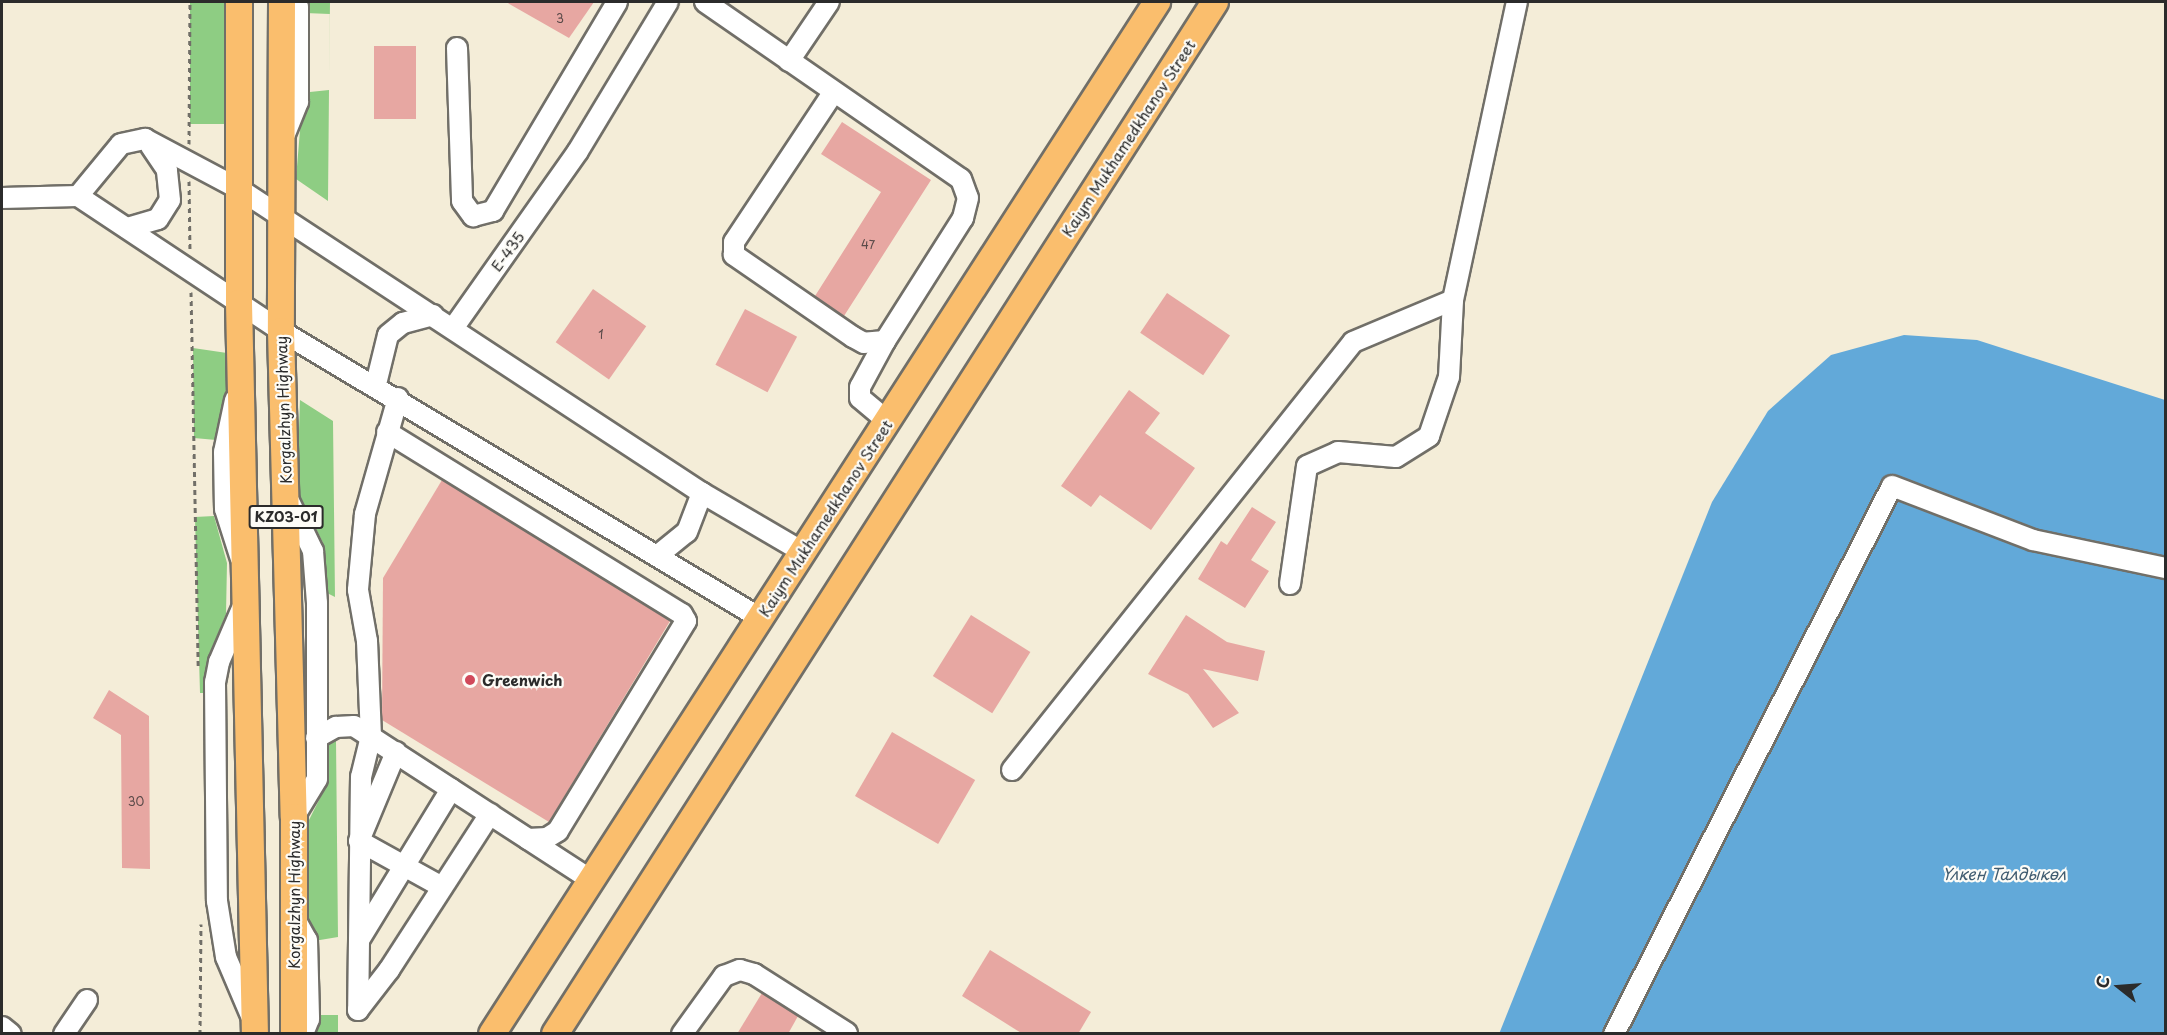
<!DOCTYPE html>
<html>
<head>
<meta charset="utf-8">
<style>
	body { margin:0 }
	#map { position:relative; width:2167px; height:1035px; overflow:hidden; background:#f4edd8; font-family:"Playpen Sans",sans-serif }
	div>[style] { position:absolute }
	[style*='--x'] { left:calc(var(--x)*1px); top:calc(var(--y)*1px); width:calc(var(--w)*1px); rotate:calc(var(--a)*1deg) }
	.green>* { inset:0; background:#8ecd83; transform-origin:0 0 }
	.water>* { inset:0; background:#62a9d9 }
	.building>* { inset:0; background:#e7a7a2; transform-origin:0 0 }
	.path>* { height:3px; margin-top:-1.5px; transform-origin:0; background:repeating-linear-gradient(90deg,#716f68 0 4.5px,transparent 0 9px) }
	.roads { filter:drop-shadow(2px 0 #716f68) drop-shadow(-2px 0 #716f68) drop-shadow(0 2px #716f68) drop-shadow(0 -2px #716f68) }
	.minor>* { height:20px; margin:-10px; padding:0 10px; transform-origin:10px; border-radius:10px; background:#fff }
	.major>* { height:26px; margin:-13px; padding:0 13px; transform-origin:13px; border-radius:13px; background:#fabe6d }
	.dots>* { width:16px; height:16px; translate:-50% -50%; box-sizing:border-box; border:3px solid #fdfcf7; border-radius:50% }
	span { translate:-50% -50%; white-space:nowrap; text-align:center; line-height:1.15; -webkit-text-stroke:4.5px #fdfcf7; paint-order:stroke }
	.number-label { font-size:12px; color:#5a4a49 }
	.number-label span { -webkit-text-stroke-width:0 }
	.shield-label span { padding:2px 4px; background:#fdfcf7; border:2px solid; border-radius:4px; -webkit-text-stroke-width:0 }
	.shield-label { font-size:14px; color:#2b2b2b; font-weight:700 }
	.street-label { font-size:15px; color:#2b2b2b }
	.poi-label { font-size:15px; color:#2b2b2b; font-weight:700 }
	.left { translate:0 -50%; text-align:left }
	.water-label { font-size:16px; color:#415d71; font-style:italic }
	.frame { position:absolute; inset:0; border:3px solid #2b2b2b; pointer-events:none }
	.north { position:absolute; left:2089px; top:957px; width:60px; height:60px; -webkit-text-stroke:4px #fdfcf7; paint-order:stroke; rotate:287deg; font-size:16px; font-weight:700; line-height:24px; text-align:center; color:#2b2b2b }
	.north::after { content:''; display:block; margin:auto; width:21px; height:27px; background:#2b2b2b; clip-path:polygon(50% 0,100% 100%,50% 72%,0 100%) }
</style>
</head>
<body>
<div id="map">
	<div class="green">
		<i style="left:190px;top:2px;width:34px;height:122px"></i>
		<i style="clip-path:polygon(303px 2px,330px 2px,329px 90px,328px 201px,296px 179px,301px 118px,310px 92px,329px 90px,330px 14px,305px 13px)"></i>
		<i style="clip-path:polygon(193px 348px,227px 353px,229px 398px,216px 440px,194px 438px)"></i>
		<i style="clip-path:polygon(300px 400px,333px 421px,335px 597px,325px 592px,323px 543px,297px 491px)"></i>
		<i style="clip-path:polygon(214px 516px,227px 563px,226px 614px,207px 661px,206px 693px,200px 693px,195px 517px)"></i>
		<i style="clip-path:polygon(336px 740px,338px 937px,314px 941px,303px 919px,301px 836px,329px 780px,328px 744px)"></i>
		<i style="clip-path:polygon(315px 1015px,338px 1015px,338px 1033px,309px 1034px)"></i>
	</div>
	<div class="water">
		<i style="clip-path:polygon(1904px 335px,1977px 340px,2165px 400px,2165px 1033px,1499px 1034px,1712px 502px,1768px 411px,1831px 355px)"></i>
	</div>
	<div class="building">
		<i style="clip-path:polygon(506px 2px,594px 2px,569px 38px)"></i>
		<i style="left:374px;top:46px;width:42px;height:73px"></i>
		<i style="clip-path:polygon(842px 122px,931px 180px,844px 316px,815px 296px,881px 192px,821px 154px)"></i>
		<i style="left:593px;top:289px;width:65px;height:65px;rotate:35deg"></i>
		<i style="left:1167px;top:293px;width:76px;height:48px;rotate:34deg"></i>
		<i style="left:745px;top:309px;width:59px;height:63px;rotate:28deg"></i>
		<i style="clip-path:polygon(1129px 390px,1160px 413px,1145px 433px,1195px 468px,1151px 530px,1100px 495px,1091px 507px,1061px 486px)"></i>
		<i style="clip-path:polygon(442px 480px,670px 621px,549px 822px,382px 720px,383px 578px)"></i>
		<i style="clip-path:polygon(1252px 507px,1276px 522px,1251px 560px,1269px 571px,1245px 608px,1198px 579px,1221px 541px,1227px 545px)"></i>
		<i style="left:971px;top:615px;width:70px;height:72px;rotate:32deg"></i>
		<i style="clip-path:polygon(1186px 615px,1227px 642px,1265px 651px,1258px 681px,1203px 669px,1239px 713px,1213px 728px,1188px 694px,1148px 674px)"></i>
		<i style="clip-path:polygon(109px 690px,149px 716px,150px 869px,122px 868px,121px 735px,93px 718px)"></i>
		<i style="left:892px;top:732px;width:96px;height:74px;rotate:30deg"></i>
		<i style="clip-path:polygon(990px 950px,1091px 1012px,1078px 1034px,1023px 1034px,962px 996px)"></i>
		<i style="clip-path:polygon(762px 993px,798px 1016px,788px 1034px,737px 1034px)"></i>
	</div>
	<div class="path">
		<i style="--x:189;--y:144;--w:142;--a:-89.6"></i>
		<i style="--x:189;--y:181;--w:68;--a:89.2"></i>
		<i style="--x:191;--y:292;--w:377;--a:88.9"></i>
		<i style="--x:200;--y:1034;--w:110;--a:-89.5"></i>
	</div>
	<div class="roads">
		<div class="minor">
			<i style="--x:705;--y:2;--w:311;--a:34.7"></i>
			<i style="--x:961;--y:179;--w:20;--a:70"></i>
			<i style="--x:968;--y:198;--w:21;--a:104"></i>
			<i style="--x:963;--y:218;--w:146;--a:122.4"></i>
			<i style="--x:885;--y:341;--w:21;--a:175"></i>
			<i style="--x:864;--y:343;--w:13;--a:-151"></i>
			<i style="--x:853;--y:337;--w:145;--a:-145.4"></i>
			<i style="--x:734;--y:255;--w:13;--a:-90"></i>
			<i style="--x:734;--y:242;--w:179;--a:-56.4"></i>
			<i style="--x:457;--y:48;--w:153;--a:88.1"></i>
			<i style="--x:462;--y:201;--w:19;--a:54"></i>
			<i style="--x:473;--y:216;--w:21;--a:-14"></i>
			<i style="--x:493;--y:211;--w:243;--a:-59.3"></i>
			<i style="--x:789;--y:61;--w:71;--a:-55.9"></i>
			<i style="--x:285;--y:134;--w:35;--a:-68"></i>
			<i style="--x:298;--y:102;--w:95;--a:-90"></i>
			<i style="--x:298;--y:7;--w:6;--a:-129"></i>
			<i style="--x:78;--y:196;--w:244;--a:33.6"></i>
			<i style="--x:281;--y:331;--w:558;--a:30.93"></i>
			<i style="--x:2;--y:198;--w:76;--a:-1.5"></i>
			<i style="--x:78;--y:196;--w:67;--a:-50.4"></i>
			<i style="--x:121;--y:144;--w:25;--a:-12"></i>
			<i style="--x:145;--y:139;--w:106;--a:28"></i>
			<i style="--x:239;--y:189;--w:554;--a:33.29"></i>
			<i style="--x:702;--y:493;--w:117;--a:30.3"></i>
			<i style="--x:127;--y:228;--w:32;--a:-16"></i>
			<i style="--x:158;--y:219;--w:22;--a:-58"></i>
			<i style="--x:170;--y:200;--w:30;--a:-96"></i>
			<i style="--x:167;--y:170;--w:29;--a:-124"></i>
			<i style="--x:454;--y:327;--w:215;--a:-54.8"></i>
			<i style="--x:578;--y:151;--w:174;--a:-58.9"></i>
			<i style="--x:885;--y:341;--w:52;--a:118.5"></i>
			<i style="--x:860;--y:387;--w:11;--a:90"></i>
			<i style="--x:860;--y:398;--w:35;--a:40"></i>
			<i style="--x:376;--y:384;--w:50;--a:-76.2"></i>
			<i style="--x:388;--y:335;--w:19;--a:-39"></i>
			<i style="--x:403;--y:323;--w:31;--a:-15"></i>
			<i style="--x:398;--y:398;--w:121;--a:105.9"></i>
			<i style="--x:365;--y:514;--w:76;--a:95.3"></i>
			<i style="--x:358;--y:590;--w:52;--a:80"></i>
			<i style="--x:367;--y:641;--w:95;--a:87.6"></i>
			<i style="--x:371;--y:736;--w:42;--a:103.7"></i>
			<i style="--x:361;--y:777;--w:233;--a:90.7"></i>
			<i style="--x:358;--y:1010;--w:51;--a:-52.2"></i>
			<i style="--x:389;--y:970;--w:186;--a:-57.1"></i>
			<i style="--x:235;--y:400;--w:53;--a:101.9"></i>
			<i style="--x:224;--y:452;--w:57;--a:89"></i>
			<i style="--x:225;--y:509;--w:52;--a:72.3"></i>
			<i style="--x:387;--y:432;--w:347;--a:31.7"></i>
			<i style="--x:682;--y:614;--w:8;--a:60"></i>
			<i style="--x:686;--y:621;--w:246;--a:121.4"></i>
			<i style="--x:558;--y:831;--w:13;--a:148"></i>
			<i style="--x:547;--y:838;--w:19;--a:177"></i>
			<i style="--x:288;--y:499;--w:58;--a:64.3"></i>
			<i style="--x:313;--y:551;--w:52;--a:85.6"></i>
			<i style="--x:317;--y:603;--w:176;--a:90"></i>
			<i style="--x:317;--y:779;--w:44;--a:121.2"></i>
			<i style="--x:657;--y:556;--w:38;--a:-39"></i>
			<i style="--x:687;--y:532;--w:42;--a:-69"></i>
			<i style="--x:1290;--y:584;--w:119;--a:-81.8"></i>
			<i style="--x:1307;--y:466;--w:34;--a:-24"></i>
			<i style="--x:1338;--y:452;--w:58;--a:4.9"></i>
			<i style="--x:1396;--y:457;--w:39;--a:-32"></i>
			<i style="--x:1429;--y:436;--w:62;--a:-71.3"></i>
			<i style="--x:1449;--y:377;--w:77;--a:-87"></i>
			<i style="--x:243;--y:606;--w:61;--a:113.2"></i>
			<i style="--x:219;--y:662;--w:20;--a:101"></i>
			<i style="--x:215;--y:682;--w:219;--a:89.5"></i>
			<i style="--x:217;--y:901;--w:57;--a:80.9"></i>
			<i style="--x:226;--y:957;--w:66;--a:66.9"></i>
			<i style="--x:316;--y:738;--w:23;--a:-29"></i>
			<i style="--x:336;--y:727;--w:18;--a:-3"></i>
			<i style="--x:354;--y:726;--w:283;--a:33"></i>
			<i style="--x:396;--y:752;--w:96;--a:112.6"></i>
			<i style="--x:359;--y:841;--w:95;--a:29"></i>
			<i style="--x:1012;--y:770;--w:547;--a:-51.45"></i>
			<i style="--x:1353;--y:342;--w:108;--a:-22.8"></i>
			<i style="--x:1453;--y:300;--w:305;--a:-77.9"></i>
			<i style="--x:294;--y:917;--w:26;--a:61"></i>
			<i style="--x:307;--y:940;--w:79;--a:88.5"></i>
			<i style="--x:309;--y:1019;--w:16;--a:112"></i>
			<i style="--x:359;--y:940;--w:177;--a:-58.6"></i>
			<i style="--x:2;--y:1027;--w:11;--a:38"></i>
			<i style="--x:64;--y:1034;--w:41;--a:-55.9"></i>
			<i style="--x:682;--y:1034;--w:72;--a:-54.1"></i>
			<i style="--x:724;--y:976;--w:17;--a:-21"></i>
			<i style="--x:740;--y:970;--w:15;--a:16"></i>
			<i style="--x:754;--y:974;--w:110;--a:32.4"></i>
			<i style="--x:1614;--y:1034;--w:614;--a:-63.1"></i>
			<i style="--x:1892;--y:486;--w:151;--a:21"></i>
			<i style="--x:2033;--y:540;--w:136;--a:11.9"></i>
		</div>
		<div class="major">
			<i style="--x:239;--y:2;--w:301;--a:90"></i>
			<i style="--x:239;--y:303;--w:731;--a:88.75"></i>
			<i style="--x:282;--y:2;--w:329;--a:90.2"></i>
			<i style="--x:281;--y:331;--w:486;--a:88.5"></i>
			<i style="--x:294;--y:817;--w:217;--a:90"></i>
			<i style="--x:492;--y:1034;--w:1228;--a:-57.2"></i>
			<i style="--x:555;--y:1034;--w:1225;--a:-57.4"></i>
		</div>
	</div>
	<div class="dots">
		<i style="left:470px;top:680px;background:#d1495b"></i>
	</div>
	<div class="number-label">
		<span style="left:560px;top:19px">3</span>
		<span style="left:868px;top:245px">47</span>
		<span style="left:601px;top:335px">1</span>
		<span style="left:136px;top:802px">30</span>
	</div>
	<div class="shield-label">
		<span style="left:286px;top:517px">KZ03-01</span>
	</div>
	<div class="street-label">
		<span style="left:1128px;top:138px;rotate:-57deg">Kaiym Mukhamedkhanov Street</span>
		<span style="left:507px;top:251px;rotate:-54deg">Е-435</span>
		<span style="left:283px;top:410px;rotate:-92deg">Korgalzhyn Highway</span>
		<span style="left:825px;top:518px;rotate:-57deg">Kaiym Mukhamedkhanov Street</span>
		<span style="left:294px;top:895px;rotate:-90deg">Korgalzhyn Highway</span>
	</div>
	<div class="poi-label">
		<span class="left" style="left:482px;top:680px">Greenwich</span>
	</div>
	<div class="water-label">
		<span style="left:2004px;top:873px">Үлкен Талдыкөл</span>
	</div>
	<div class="frame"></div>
	<div class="north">С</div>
</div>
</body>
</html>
